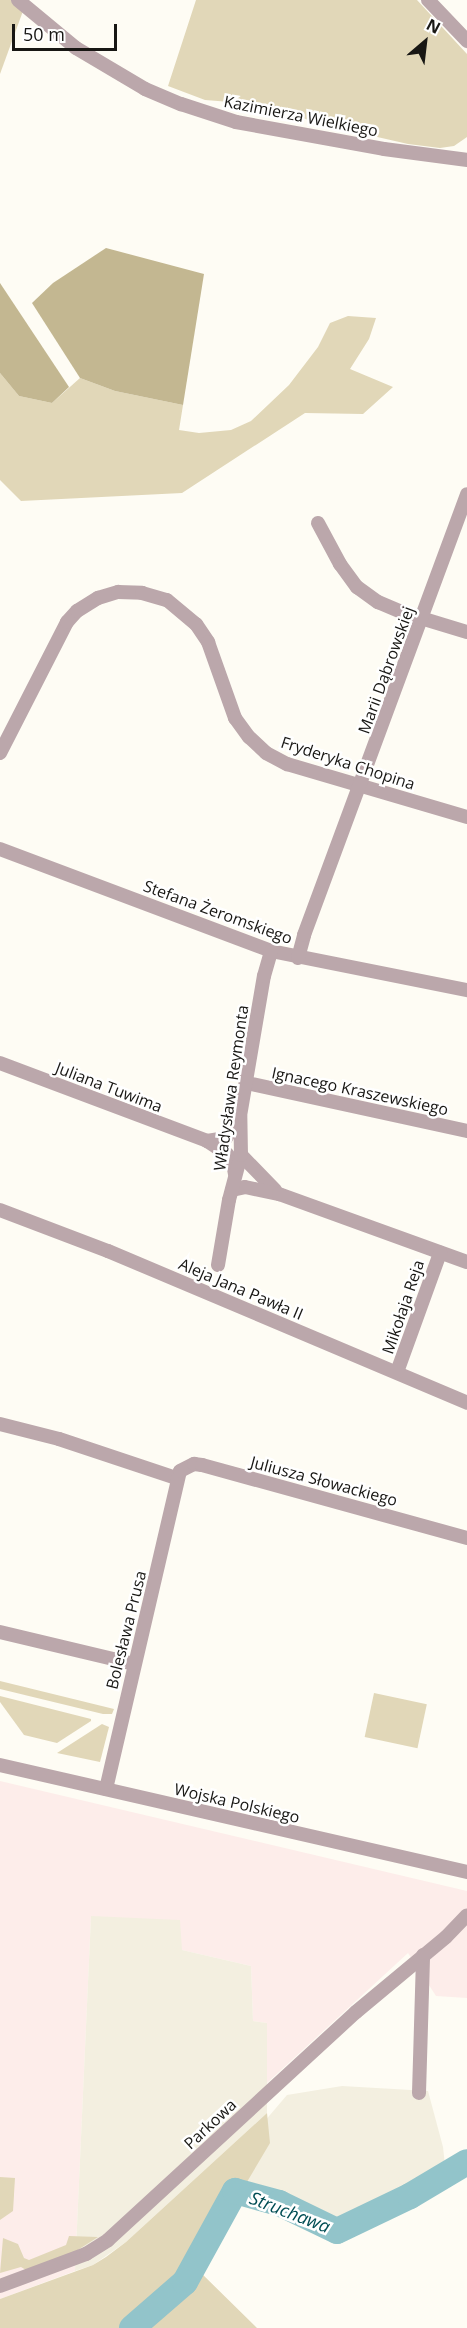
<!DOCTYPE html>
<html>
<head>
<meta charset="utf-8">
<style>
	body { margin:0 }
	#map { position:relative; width:467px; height:2328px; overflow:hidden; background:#fefcf4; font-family:"Open Sans",sans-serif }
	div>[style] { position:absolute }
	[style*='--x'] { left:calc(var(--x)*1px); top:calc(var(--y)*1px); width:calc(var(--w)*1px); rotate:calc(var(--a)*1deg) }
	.commercial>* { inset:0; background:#fdedea }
	.built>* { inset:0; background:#f3efe0 }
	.green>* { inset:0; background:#e1d7b8; transform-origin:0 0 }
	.forest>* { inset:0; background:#c3b791 }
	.river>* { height:26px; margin:-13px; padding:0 13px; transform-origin:13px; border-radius:13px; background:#92c4ca }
	.minor>* { height:14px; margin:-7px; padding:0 7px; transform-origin:7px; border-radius:7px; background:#bba7ab }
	span { translate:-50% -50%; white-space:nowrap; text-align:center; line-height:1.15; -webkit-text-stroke:5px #fff; paint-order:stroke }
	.street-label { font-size:16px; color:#181714 }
	.water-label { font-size:18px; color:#004d54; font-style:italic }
	.north { position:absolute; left:395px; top:12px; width:60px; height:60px; -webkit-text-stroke:4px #fff; paint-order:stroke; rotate:28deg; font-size:16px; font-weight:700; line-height:24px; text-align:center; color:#181714 }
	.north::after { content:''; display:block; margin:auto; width:21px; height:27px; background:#181714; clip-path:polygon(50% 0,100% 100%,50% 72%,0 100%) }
	.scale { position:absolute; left:12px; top:24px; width:105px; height:27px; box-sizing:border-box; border:3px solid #181714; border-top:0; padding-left:8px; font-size:18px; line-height:21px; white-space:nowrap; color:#181714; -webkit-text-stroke:4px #fff; paint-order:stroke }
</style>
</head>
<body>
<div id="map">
	<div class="commercial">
		<i style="clip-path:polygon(0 1781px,467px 1891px,467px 1998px,436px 1996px,408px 1953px,267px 2083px,267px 2023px,253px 2021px,251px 1966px,182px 1950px,91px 1916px,75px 2271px,0 2299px)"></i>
	</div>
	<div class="built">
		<i style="clip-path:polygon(91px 1916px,180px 1920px,182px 1950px,251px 1966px,253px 2021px,267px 2023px,267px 2113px,126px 2242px,93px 2265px,75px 2271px)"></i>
		<i style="clip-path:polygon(342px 2086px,428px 2091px,443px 2147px,445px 2165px,398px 2196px,335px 2226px,236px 2184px,252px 2136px,287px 2095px)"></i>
	</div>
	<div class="green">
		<i style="clip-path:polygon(0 0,27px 0,0 74px)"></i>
		<i style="clip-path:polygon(196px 0,417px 0,467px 54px,467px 137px,454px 146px,440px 148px,408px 144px,316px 123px,270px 105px,205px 100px,168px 86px)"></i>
		<i style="clip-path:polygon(348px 316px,376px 318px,369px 339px,350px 369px,393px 387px,363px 414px,305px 413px,182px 493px,21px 501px,0 480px,0 373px,19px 396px,52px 403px,80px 378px,115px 391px,183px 405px,179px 430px,199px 433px,231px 430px,251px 421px,289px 385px,318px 347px,330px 323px)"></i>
		<i style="clip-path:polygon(0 1681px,114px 1709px,112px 1714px,103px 1714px,0 1689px)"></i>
		<i style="left:374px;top:1693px;width:54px;height:45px;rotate:12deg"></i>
		<i style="clip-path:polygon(0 1696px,91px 1719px,91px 1721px,57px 1743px,24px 1735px,0 1702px)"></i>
		<i style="clip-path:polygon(102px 1724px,109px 1727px,100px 1762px,57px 1753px)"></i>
		<i style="clip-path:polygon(267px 2113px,270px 2143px,196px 2268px,257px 2328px,0 2328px,0 2299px,93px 2265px,106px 2257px,126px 2242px)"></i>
		<i style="clip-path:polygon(0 2177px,15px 2178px,13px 2211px,0 2220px)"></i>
		<i style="clip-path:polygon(69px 2236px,98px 2237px,73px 2253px,26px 2270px,21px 2267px,0 2273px,3px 2238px,18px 2244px,24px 2258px,29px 2260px,66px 2245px)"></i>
	</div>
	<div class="forest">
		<i style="clip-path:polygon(106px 248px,204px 274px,183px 405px,115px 391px,80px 378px,32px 303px,53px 283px)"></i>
		<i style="clip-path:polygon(0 283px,69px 387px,52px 403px,19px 396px,0 373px)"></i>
	</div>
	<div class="river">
		<i style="--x:132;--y:2328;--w:70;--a:-41"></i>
		<i style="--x:185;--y:2282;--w:104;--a:-61.2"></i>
		<i style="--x:235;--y:2191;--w:46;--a:15.3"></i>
		<i style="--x:279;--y:2203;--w:64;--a:25.8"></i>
		<i style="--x:337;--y:2231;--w:81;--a:-25.6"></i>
		<i style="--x:410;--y:2196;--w:66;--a:-30.8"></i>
	</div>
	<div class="minor">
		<i style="--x:18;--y:0;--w:75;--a:39.6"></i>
		<i style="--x:76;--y:48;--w:80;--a:30.7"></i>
		<i style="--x:145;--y:89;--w:39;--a:23"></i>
		<i style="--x:181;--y:104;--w:58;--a:18.1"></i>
		<i style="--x:236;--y:122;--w:150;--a:10.3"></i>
		<i style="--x:384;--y:149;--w:84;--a:7.5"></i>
		<i style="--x:428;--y:0;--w:57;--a:46.4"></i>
		<i style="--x:318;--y:523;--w:47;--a:61.8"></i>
		<i style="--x:340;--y:564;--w:29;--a:54"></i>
		<i style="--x:357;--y:587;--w:26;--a:36"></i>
		<i style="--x:378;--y:602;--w:25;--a:23"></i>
		<i style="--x:401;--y:612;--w:69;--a:16.9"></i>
		<i style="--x:0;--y:753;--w:147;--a:-62.9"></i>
		<i style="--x:67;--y:622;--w:15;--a:-48"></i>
		<i style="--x:77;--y:611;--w:25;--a:-32"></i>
		<i style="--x:98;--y:598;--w:21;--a:-17"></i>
		<i style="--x:118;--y:592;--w:24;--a:2"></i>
		<i style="--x:142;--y:593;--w:26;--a:16"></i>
		<i style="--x:167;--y:600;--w:38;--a:40"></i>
		<i style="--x:196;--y:624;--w:22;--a:56"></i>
		<i style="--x:208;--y:642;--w:81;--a:70.4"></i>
		<i style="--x:235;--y:718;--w:24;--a:54"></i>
		<i style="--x:249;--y:737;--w:23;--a:43"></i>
		<i style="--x:266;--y:753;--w:24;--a:28"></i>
		<i style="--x:287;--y:764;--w:188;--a:16.4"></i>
		<i style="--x:0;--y:849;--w:290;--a:20.6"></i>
		<i style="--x:271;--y:951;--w:200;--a:11.3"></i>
		<i style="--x:298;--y:958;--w:24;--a:-75"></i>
		<i style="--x:304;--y:935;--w:470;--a:-69.7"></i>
		<i style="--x:0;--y:1063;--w:221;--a:20.6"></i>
		<i style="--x:207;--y:1141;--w:24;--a:33"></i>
		<i style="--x:227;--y:1154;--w:11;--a:56"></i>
		<i style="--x:233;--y:1163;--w:11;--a:80"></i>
		<i style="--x:247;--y:1083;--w:225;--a:12.3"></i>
		<i style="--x:207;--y:1141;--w:19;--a:-9"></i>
		<i style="--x:226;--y:1138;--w:26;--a:-58"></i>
		<i style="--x:241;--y:1155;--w:49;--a:45.8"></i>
		<i style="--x:232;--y:1190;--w:13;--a:-13"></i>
		<i style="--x:245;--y:1187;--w:35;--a:12"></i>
		<i style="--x:279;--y:1194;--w:200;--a:19.9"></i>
		<i style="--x:0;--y:1210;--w:116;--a:20.8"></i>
		<i style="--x:108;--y:1251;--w:390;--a:22.9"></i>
		<i style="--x:218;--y:1265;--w:66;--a:-80.4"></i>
		<i style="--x:229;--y:1200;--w:47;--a:-75.1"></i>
		<i style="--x:241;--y:1155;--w:39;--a:-91"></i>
		<i style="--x:240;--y:1116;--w:142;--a:-80.3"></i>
		<i style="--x:264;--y:976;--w:26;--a:-74"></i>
		<i style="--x:397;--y:1372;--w:127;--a:-70.1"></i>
		<i style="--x:0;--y:1424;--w:61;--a:14.3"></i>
		<i style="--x:59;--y:1439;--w:123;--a:18.4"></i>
		<i style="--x:0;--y:1632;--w:138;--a:13.4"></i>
		<i style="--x:0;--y:1765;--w:479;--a:12.9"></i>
		<i style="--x:106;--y:1789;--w:326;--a:-76.9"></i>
		<i style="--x:180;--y:1471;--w:16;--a:-27"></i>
		<i style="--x:194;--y:1464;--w:8;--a:7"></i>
		<i style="--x:202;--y:1465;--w:275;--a:15.4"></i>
		<i style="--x:419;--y:2093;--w:138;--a:-88.3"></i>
		<i style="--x:0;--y:2286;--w:92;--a:-20.4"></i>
		<i style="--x:86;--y:2254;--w:26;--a:-32"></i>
		<i style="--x:108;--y:2240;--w:337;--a:-42.6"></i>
		<i style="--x:356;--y:2012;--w:117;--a:-39.8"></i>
		<i style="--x:446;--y:1937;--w:30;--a:-46"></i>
	</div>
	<div class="street-label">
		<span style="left:301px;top:116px;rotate:11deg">Kazimierza Wielkiego</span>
		<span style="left:386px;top:670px;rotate:-70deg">Marii Dąbrowskiej</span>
		<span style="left:348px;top:763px;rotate:18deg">Fryderyka Chopina</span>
		<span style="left:218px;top:912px;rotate:20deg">Stefana Żeromskiego</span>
		<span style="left:109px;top:1087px;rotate:21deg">Juliana Tuwima</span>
		<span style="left:231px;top:1088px;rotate:-82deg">Władysława Reymonta</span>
		<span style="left:360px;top:1091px;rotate:12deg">Ignacego Kraszewskiego</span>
		<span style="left:241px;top:1289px;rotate:23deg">Aleja Jana Pawła II</span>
		<span style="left:403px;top:1307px;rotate:-71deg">Mikołaja Reja</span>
		<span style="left:324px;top:1481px;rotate:15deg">Juliusza Słowackiego</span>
		<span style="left:126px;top:1630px;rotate:-76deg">Bolesława Prusa</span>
		<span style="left:237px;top:1803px;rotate:13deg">Wojska Polskiego</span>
		<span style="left:210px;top:2124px;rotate:-43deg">Parkowa</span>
	</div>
	<div class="water-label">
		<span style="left:290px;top:2212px;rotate:21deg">Struchawa</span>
	</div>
	<div class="north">N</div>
	<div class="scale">50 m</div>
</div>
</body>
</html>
